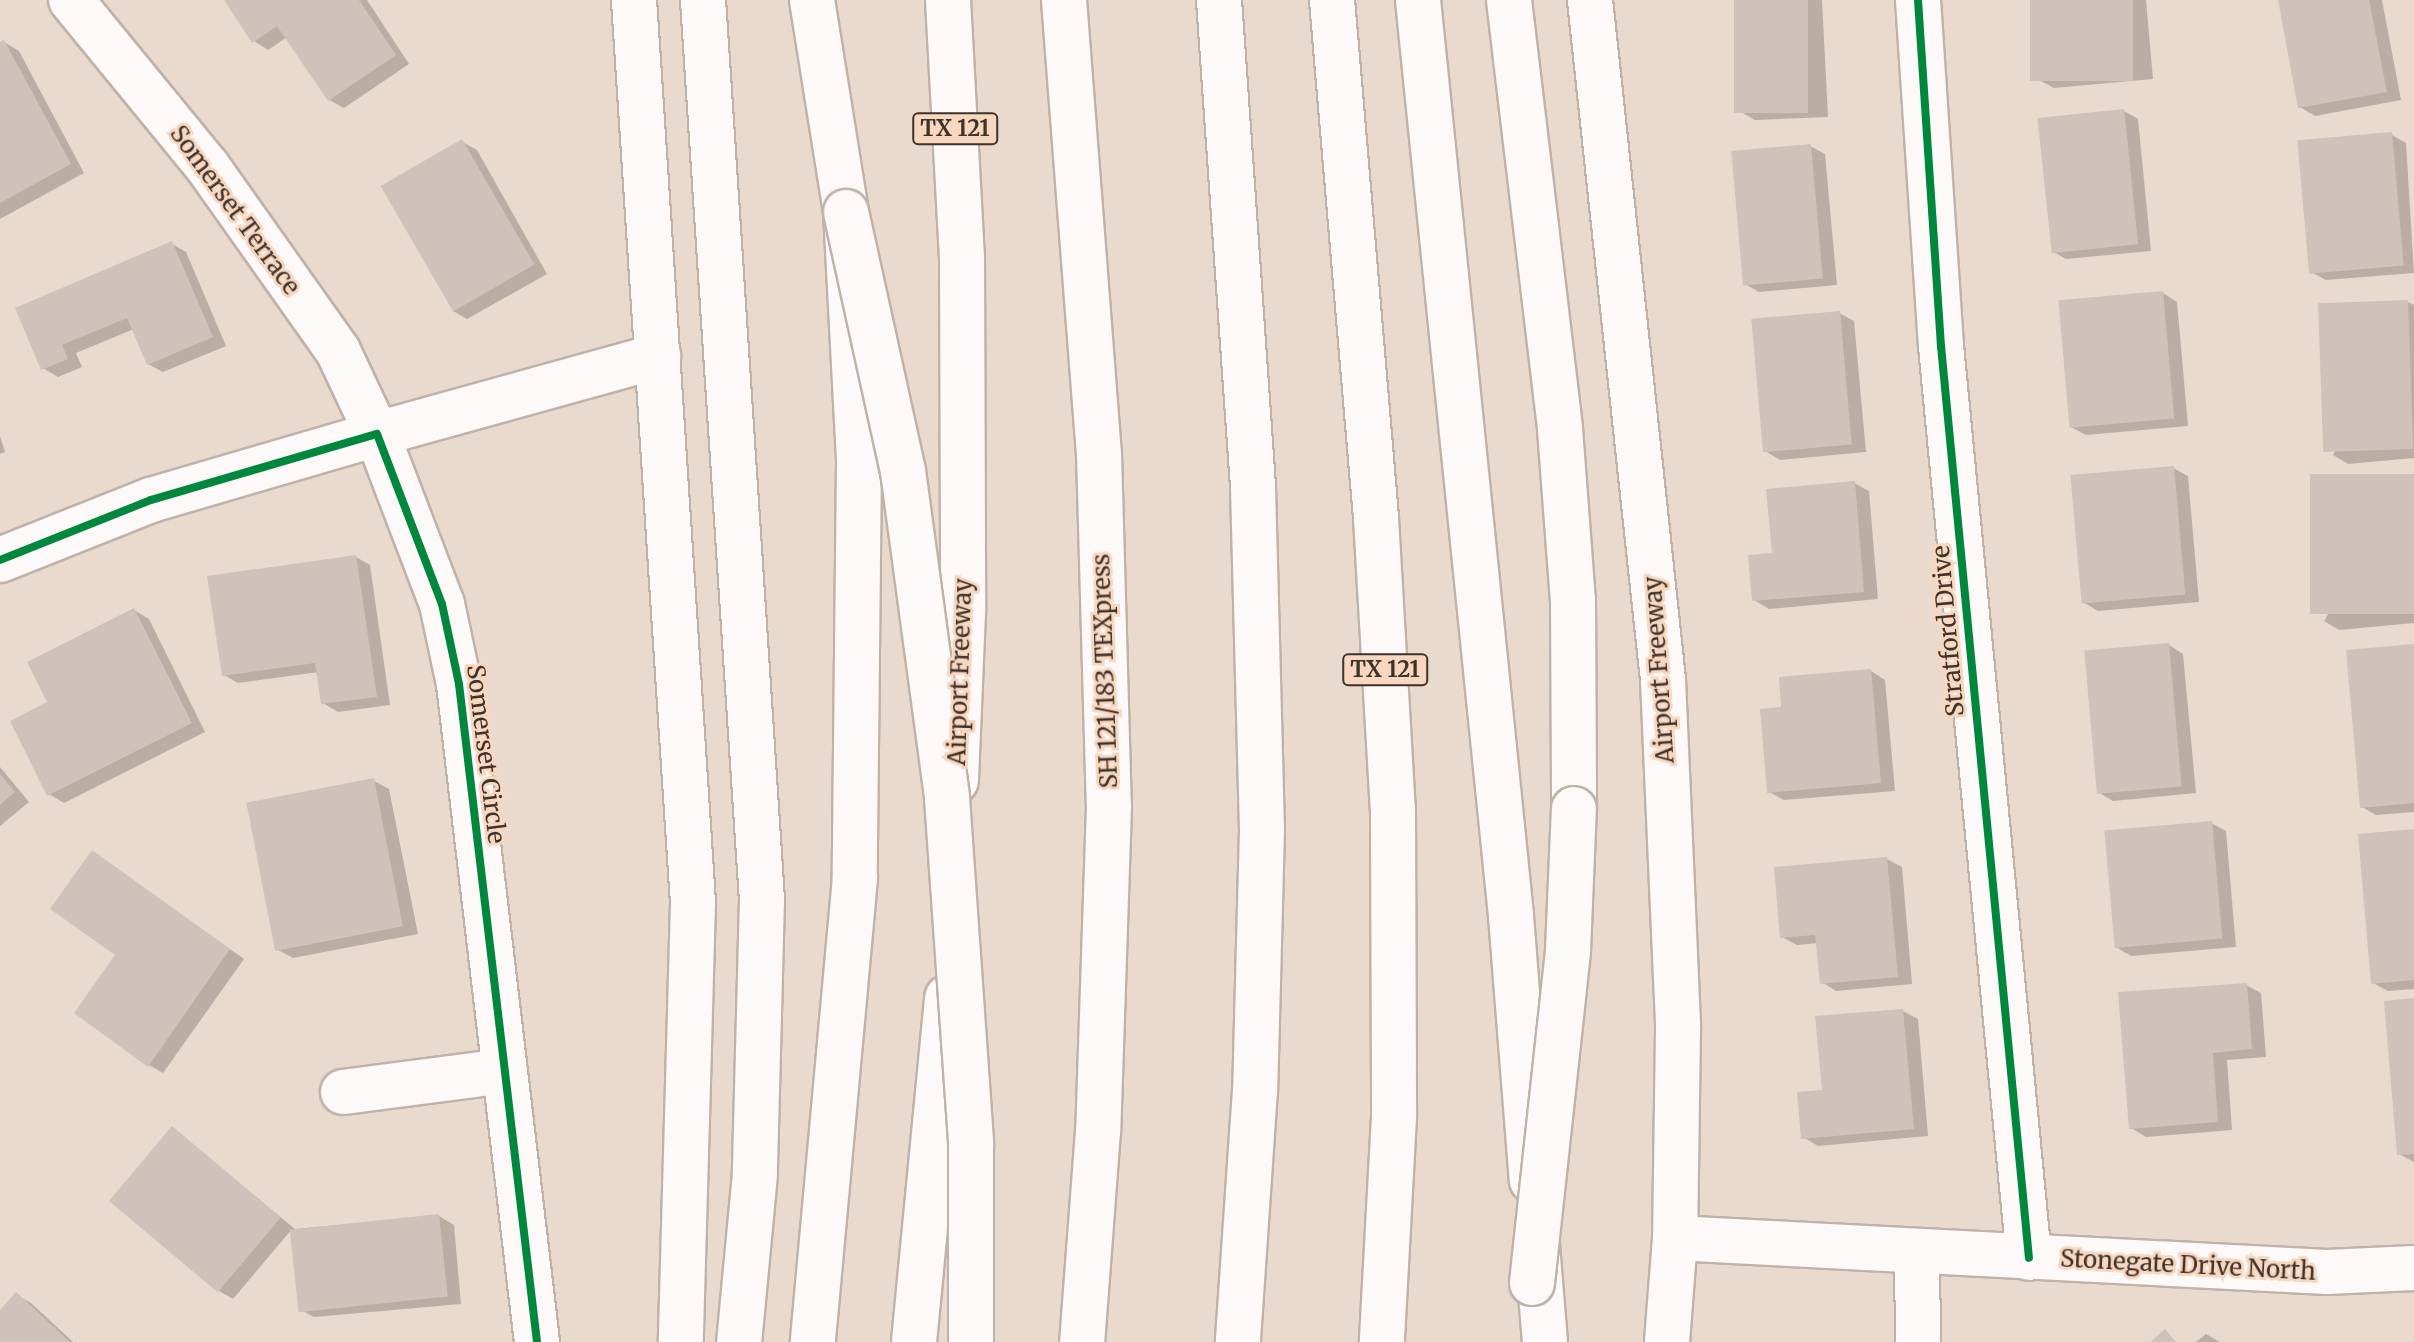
<!DOCTYPE html>
<html>
<head>
<meta charset="utf-8">
<style>
	body { margin:0 }
	#map { position:relative; width:2414px; height:1342px; overflow:hidden; background:#ead9cd; font-family:Merriweather,serif }
	div>[style] { position:absolute }
	[style*='--x'] { left:calc(var(--x)*1px); top:calc(var(--y)*1px); width:calc(var(--w)*1px); rotate:calc(var(--a)*1deg) }
	.shadow>* { inset:0; background:#0003 }
	.building>* { inset:0; background:#d0c1ba; transform-origin:0 0 }
	.roads { filter:drop-shadow(2px 0 #bfb2a9) drop-shadow(-2px 0 #bfb2a9) drop-shadow(0 2px #bfb2a9) drop-shadow(0 -2px #bfb2a9) }
	.minor>* { height:44px; margin:-22px; padding:0 22px; transform-origin:22px; border-radius:22px; background:#fcf9f8 }
	.major>* { height:44px; margin:-22px; padding:0 22px; transform-origin:22px; border-radius:22px; background:#fcf9f8 }
	.highway>* { height:44px; margin:-22px; padding:0 22px; transform-origin:22px; border-radius:22px; background:#fcf9f8 }
	.bridges { filter:drop-shadow(2px 0 #bfb2a9) drop-shadow(-2px 0 #bfb2a9) drop-shadow(0 2px #bfb2a9) drop-shadow(0 -2px #bfb2a9) }
	.highway-bridge>* { height:44px; margin:-22px; padding:0 22px; transform-origin:22px; border-radius:22px; background:#fcf9f8 }
	.cycleway>* { height:8px; margin:-4px; padding:0 4px; transform-origin:4px; border-radius:4px; background:#00873e }
	span { translate:-50% -50%; white-space:nowrap; text-align:center; line-height:1.15; -webkit-text-stroke:6px #f7d7c0; paint-order:stroke }
	.shield-label span { padding:2px 6px; background:#f7d7c0; border:2px solid; border-radius:6px; -webkit-text-stroke-width:0 }
	.shield-label { font-size:22px; color:#3f3229; font-weight:700 }
	.street-label { font-size:24px; color:#3f3229 }
</style>
</head>
<body>
<div id="map">
	<div class="shadow">
		<i style="clip-path:polygon(226px 0,367px 0,409px 64px,344px 108px,329px 100px,287px 37px,268px 50px,254px 41px)"></i>
		<i style="clip-path:polygon(1736px 0,1822px 0,1828px 117px,1755px 120px,1741px 112px)"></i>
		<i style="clip-path:polygon(2032px 0,2146px 0,2153px 79px,2054px 88px,2039px 80px)"></i>
		<i style="clip-path:polygon(2280px 0,2382px 0,2401px 100px,2315px 116px,2300px 107px)"></i>
		<i style="clip-path:polygon(4px 42px,19px 51px,84px 173px,0 219px,0 45px)"></i>
		<i style="clip-path:polygon(2124px 111px,2138px 119px,2151px 251px,2066px 259px,2052px 251px)"></i>
		<i style="clip-path:polygon(2392px 135px,2406px 143px,2414px 273px,2326px 280px,2311px 272px)"></i>
		<i style="clip-path:polygon(462px 142px,477px 150px,547px 274px,467px 319px,453px 311px)"></i>
		<i style="clip-path:polygon(1810px 146px,1825px 154px,1837px 285px,1759px 292px,1745px 284px)"></i>
		<i style="clip-path:polygon(172px 244px,186px 252px,226px 346px,163px 372px,148px 364px,134px 329px,76px 353px,82px 367px,58px 377px,43px 368px,18px 309px)"></i>
		<i style="clip-path:polygon(2163px 293px,2177px 302px,2188px 426px,2086px 435px,2071px 427px)"></i>
		<i style="clip-path:polygon(2408px 302px,2414px 305px,2414px 458px,2348px 464px,2333px 455px)"></i>
		<i style="clip-path:polygon(1839px 313px,1854px 321px,1866px 452px,1780px 460px,1765px 451px)"></i>
		<i style="clip-path:polygon(0 436px,5px 452px,0 454px)"></i>
		<i style="clip-path:polygon(2173px 468px,2188px 476px,2199px 602px,2098px 611px,2083px 602px)"></i>
		<i style="clip-path:polygon(2414px 476px,2414px 623px,2339px 630px,2324px 621px)"></i>
		<i style="clip-path:polygon(1854px 483px,1869px 491px,1878px 599px,1769px 609px,1754px 600px,1774px 554px)"></i>
		<i style="clip-path:polygon(356px 557px,370px 565px,390px 705px,338px 712px,323px 703px,319px 672px,238px 683px,224px 675px)"></i>
		<i style="clip-path:polygon(134px 610px,149px 619px,205px 732px,64px 803px,49px 794px,50px 703px)"></i>
		<i style="clip-path:polygon(2169px 645px,2183px 654px,2196px 793px,2113px 801px,2098px 792px)"></i>
		<i style="clip-path:polygon(2414px 646px,2414px 812px,2376px 815px,2362px 807px)"></i>
		<i style="clip-path:polygon(1871px 671px,1885px 680px,1895px 791px,1784px 800px,1769px 792px,1783px 709px)"></i>
		<i style="clip-path:polygon(0 767px,29px 802px,0 826px)"></i>
		<i style="clip-path:polygon(374px 781px,389px 789px,418px 934px,293px 958px,278px 950px)"></i>
		<i style="clip-path:polygon(2211px 823px,2226px 831px,2236px 947px,2131px 956px,2116px 947px)"></i>
		<i style="clip-path:polygon(2414px 831px,2414px 989px,2388px 991px,2373px 983px)"></i>
		<i style="clip-path:polygon(92px 852px,244px 959px,163px 1073px,149px 1065px)"></i>
		<i style="clip-path:polygon(1887px 859px,1902px 867px,1912px 984px,1836px 991px,1822px 982px,1818px 943px,1797px 945px,1782px 937px)"></i>
		<i style="clip-path:polygon(2246px 985px,2261px 993px,2266px 1057px,2227px 1060px,2232px 1130px,2146px 1137px,2131px 1128px)"></i>
		<i style="clip-path:polygon(2414px 1000px,2414px 1162px,2399px 1154px)"></i>
		<i style="clip-path:polygon(1903px 1011px,1918px 1019px,1928px 1136px,1818px 1146px,1803px 1137px,1824px 1091px)"></i>
		<i style="clip-path:polygon(172px 1128px,295px 1229px,439px 1216px,454px 1225px,461px 1304px,314px 1317px,299px 1309px,292px 1229px,233px 1299px,219px 1291px)"></i>
		<i style="clip-path:polygon(16px 1295px,31px 1303px,73px 1342px,0 1342px,0 1312px)"></i>
		<i style="clip-path:polygon(2206px 1334px,2220px 1342px,2196px 1342px)"></i>
	</div>
	<div class="building">
		<i style="clip-path:polygon(224px 0,359px 0,396px 55px,328px 101px,277px 26px,252px 43px)"></i>
		<i style="left:1734px;top:0;width:74px;height:113px"></i>
		<i style="left:2030px;top:0;width:103px;height:81px"></i>
		<i style="clip-path:polygon(2278px 0,2369px 0,2387px 92px,2298px 108px)"></i>
		<i style="clip-path:polygon(4px 40px,71px 164px,0 203px,0 42px)"></i>
		<i style="left:2124px;top:109px;width:136px;height:87px;rotate:84deg"></i>
		<i style="left:2392px;top:132px;width:134px;height:95px;rotate:85deg"></i>
		<i style="left:462px;top:139px;width:145px;height:94px;rotate:60deg"></i>
		<i style="left:1811px;top:144px;width:135px;height:80px;rotate:85deg"></i>
		<i style="clip-path:polygon(172px 241px,213px 337px,147px 365px,127px 318px,62px 345px,68px 359px,41px 370px,15px 308px)"></i>
		<i style="left:2163px;top:291px;width:128px;height:105px;rotate:85deg"></i>
		<i style="left:2408px;top:300px;width:149px;height:90px;rotate:88deg"></i>
		<i style="left:1840px;top:311px;width:134px;height:89px;rotate:85deg"></i>
		<i style="left:2174px;top:466px;width:129px;height:104px;rotate:85deg"></i>
		<i style="left:2414px;top:474px;width:140px;height:104px;rotate:90deg"></i>
		<i style="clip-path:polygon(1855px 481px,1864px 592px,1752px 601px,1748px 555px,1772px 553px,1766px 489px)"></i>
		<i style="clip-path:polygon(356px 555px,377px 697px,321px 704px,315px 663px,222px 676px,207px 576px)"></i>
		<i style="clip-path:polygon(134px 608px,192px 723px,47px 796px,10px 721px,47px 702px,27px 662px)"></i>
		<i style="left:2169px;top:643px;width:144px;height:85px;rotate:85deg"></i>
		<i style="clip-path:polygon(2414px 644px,2414px 803px,2360px 808px,2346px 650px)"></i>
		<i style="clip-path:polygon(1871px 669px,1881px 783px,1767px 793px,1760px 709px,1781px 707px,1779px 677px)"></i>
		<i style="clip-path:polygon(0 774px,15px 792px,0 805px)"></i>
		<i style="left:374px;top:778px;width:151px;height:130px;rotate:79deg"></i>
		<i style="left:2212px;top:821px;width:118px;height:108px;rotate:85deg"></i>
		<i style="clip-path:polygon(2414px 829px,2414px 980px,2371px 984px,2358px 834px)"></i>
		<i style="clip-path:polygon(92px 850px,230px 949px,148px 1067px,74px 1013px,115px 955px,50px 909px)"></i>
		<i style="clip-path:polygon(1887px 857px,1898px 977px,1820px 984px,1815px 935px,1780px 938px,1774px 867px)"></i>
		<i style="clip-path:polygon(2247px 983px,2252px 1049px,2213px 1053px,2218px 1122px,2129px 1129px,2118px 992px)"></i>
		<i style="clip-path:polygon(2414px 998px,2414px 1154px,2397px 1155px,2384px 1001px)"></i>
		<i style="clip-path:polygon(1903px 1009px,1914px 1129px,1801px 1139px,1797px 1092px,1822px 1090px,1815px 1016px)"></i>
		<i style="left:172px;top:1126px;width:142px;height:98px;rotate:40deg"></i>
		<i style="left:439px;top:1214px;width:83px;height:150px;rotate:84deg"></i>
		<i style="clip-path:polygon(16px 1292px,70px 1342px,0 1342px,0 1310px)"></i>
		<i style="clip-path:polygon(2165px 1329px,2176px 1342px,2150px 1342px)"></i>
	</div>
	<div class="roads">
		<div class="minor">
			<i style="--x:71;--y:0;--w:215;--a:50.7"></i>
			<i style="--x:207;--y:166;--w:227;--a:54.7"></i>
			<i style="--x:338;--y:351;--w:92;--a:64.8"></i>
			<i style="--x:377;--y:434;--w:292;--a:-15.5"></i>
			<i style="--x:1918;--y:0;--w:347;--a:86.2"></i>
			<i style="--x:1941;--y:346;--w:916;--a:84.49"></i>
			<i style="--x:0;--y:560;--w:162;--a:-21.7"></i>
			<i style="--x:151;--y:500;--w:235;--a:-16.3"></i>
			<i style="--x:377;--y:434;--w:182;--a:69.1"></i>
			<i style="--x:442;--y:604;--w:82;--a:78"></i>
			<i style="--x:459;--y:684;--w:663;--a:83.24"></i>
			<i style="--x:343;--y:1092;--w:163;--a:-7.4"></i>
			<i style="--x:1675;--y:1238;--w:653;--a:2.99"></i>
			<i style="--x:2327;--y:1272;--w:87;--a:-2.6"></i>
			<i style="--x:1917;--y:1251;--w:91;--a:89.4"></i>
		</div>
		<div class="major">
			<i style="--x:634;--y:0;--w:905;--a:86.26"></i>
			<i style="--x:693;--y:903;--w:439;--a:91.6"></i>
			<i style="--x:1590;--y:0;--w:684;--a:83.87"></i>
			<i style="--x:1663;--y:680;--w:349;--a:87.5"></i>
			<i style="--x:1678;--y:1029;--w:209;--a:90.8"></i>
			<i style="--x:1675;--y:1238;--w:104;--a:94.4"></i>
		</div>
		<div class="highway">
			<i style="--x:703;--y:0;--w:901;--a:86.25"></i>
			<i style="--x:762;--y:899;--w:275;--a:91.5"></i>
			<i style="--x:755;--y:1174;--w:169;--a:95.4"></i>
			<i style="--x:812;--y:0;--w:215;--a:80.9"></i>
			<i style="--x:846;--y:212;--w:250;--a:87"></i>
			<i style="--x:859;--y:462;--w:416;--a:90.6"></i>
			<i style="--x:855;--y:878;--w:466;--a:95.2"></i>
			<i style="--x:948;--y:0;--w:258;--a:86.9"></i>
			<i style="--x:962;--y:258;--w:354;--a:89.8"></i>
			<i style="--x:963;--y:612;--w:169;--a:92.4"></i>
			<i style="--x:1064;--y:0;--w:455;--a:85.6"></i>
			<i style="--x:1099;--y:454;--w:352;--a:88.4"></i>
			<i style="--x:1109;--y:806;--w:325;--a:91.9"></i>
			<i style="--x:1098;--y:1131;--w:212;--a:94.3"></i>
			<i style="--x:1219;--y:0;--w:488;--a:86"></i>
			<i style="--x:1253;--y:487;--w:342;--a:88.5"></i>
			<i style="--x:1262;--y:829;--w:261;--a:91.5"></i>
			<i style="--x:1255;--y:1090;--w:253;--a:93.9"></i>
			<i style="--x:1332;--y:0;--w:520;--a:85.14"></i>
			<i style="--x:1376;--y:518;--w:291;--a:86.7"></i>
			<i style="--x:1393;--y:809;--w:308;--a:89.8"></i>
			<i style="--x:1394;--y:1117;--w:225;--a:93.1"></i>
			<i style="--x:1418;--y:0;--w:921;--a:84.2"></i>
			<i style="--x:1511;--y:916;--w:265;--a:85.5"></i>
			<i style="--x:1509;--y:0;--w:432;--a:83.2"></i>
			<i style="--x:1560;--y:429;--w:171;--a:85.7"></i>
			<i style="--x:1573;--y:600;--w:209;--a:89.7"></i>
			<i style="--x:1537;--y:1245;--w:97;--a:85.3"></i>
			<i style="--x:914;--y:1342;--w:346;--a:-84.5"></i>
		</div>
	</div>
	<div class="bridges">
		<div class="highway-bridge">
			<i style="--x:846;--y:212;--w:265;--a:77.6"></i>
			<i style="--x:903;--y:471;--w:330;--a:82.3"></i>
			<i style="--x:947;--y:798;--w:348;--a:86"></i>
			<i style="--x:971;--y:1145;--w:197;--a:90"></i>
			<i style="--x:1532;--y:1283;--w:335;--a:-83.8"></i>
			<i style="--x:1568;--y:950;--w:141;--a:-87.6"></i>
		</div>
	</div>
	<div class="cycleway">
		<i style="--x:1918;--y:0;--w:347;--a:86.2"></i>
		<i style="--x:1941;--y:346;--w:916;--a:84.49"></i>
		<i style="--x:0;--y:560;--w:162;--a:-21.7"></i>
		<i style="--x:151;--y:500;--w:235;--a:-16.3"></i>
		<i style="--x:377;--y:434;--w:182;--a:69.1"></i>
		<i style="--x:442;--y:604;--w:82;--a:78"></i>
		<i style="--x:459;--y:684;--w:663;--a:83.24"></i>
	</div>
	<div class="shield-label">
		<span style="left:955px;top:129px">TX 121</span>
		<span style="left:1385px;top:670px">TX 121</span>
	</div>
	<div class="street-label">
		<span style="left:235px;top:210px;rotate:54deg">Somerset Terrace</span>
		<span style="left:1948px;top:631px;rotate:-95deg">Stratford Drive</span>
		<span style="left:1659px;top:670px;rotate:-94deg">Airport Freeway</span>
		<span style="left:1105px;top:671px;rotate:-92deg">SH 121/183 TEXpress</span>
		<span style="left:960px;top:672px;rotate:-88deg">Airport Freeway</span>
		<span style="left:486px;top:754px;rotate:83deg">Somerset Circle</span>
		<span style="left:2188px;top:1265px;rotate:3deg">Stonegate Drive North</span>
	</div>
</div>
</body>
</html>
